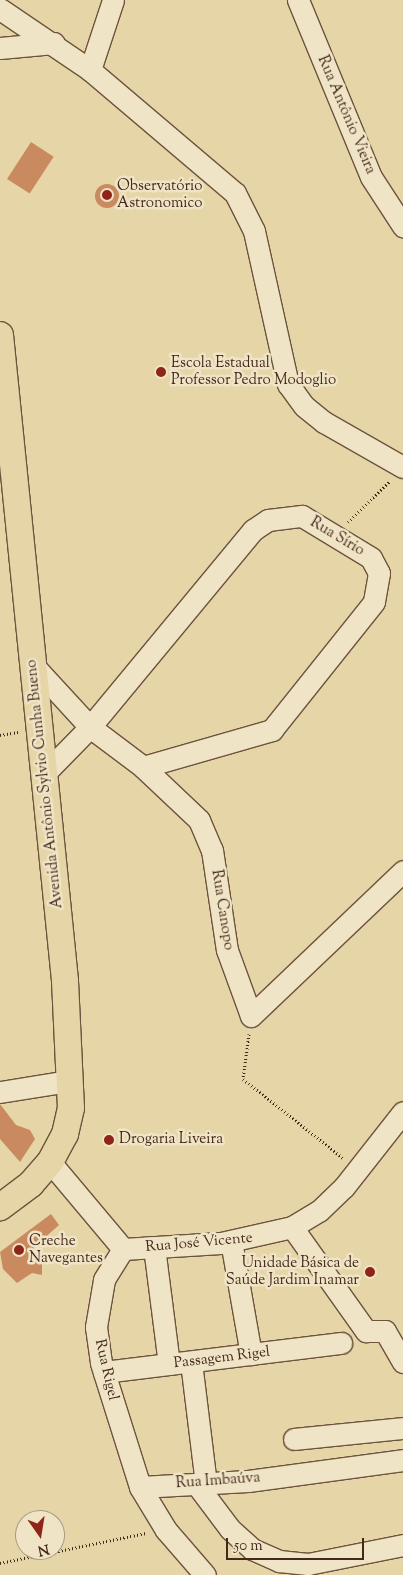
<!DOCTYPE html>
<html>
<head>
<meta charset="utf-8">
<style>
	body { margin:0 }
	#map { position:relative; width:403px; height:1575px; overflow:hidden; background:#e6d5a7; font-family:"Sorts Mill Goudy",serif }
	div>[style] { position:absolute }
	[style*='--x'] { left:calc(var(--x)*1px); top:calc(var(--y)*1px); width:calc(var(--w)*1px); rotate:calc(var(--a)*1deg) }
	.building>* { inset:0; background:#ca8a60; transform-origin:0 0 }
	.round { border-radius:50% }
	.path>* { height:3px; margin-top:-1.5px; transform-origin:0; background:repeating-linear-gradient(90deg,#45281b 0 1px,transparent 0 3.5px) }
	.roads { filter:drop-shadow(1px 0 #6d533e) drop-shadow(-1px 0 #6d533e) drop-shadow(0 1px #6d533e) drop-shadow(0 -1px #6d533e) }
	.minor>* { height:21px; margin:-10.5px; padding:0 10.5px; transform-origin:10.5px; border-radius:10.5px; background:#efe4c6 }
	.major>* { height:26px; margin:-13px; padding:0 13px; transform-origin:13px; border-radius:13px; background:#e6d5a7 }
	.dots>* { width:14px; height:14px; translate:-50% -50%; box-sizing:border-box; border:2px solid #efe4c6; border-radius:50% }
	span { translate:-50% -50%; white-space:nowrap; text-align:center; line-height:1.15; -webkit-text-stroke:5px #efe4c6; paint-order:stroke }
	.street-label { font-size:15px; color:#45281b }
	.poi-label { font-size:15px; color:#45281b }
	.left { translate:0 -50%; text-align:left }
	.right { translate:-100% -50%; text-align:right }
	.north { position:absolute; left:15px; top:1510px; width:50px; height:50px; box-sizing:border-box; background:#efe4c6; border:1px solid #ab9982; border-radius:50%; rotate:167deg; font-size:14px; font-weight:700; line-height:20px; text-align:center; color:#45281b }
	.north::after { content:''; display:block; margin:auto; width:18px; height:22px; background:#8f2418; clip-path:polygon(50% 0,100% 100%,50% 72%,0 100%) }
	.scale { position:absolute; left:226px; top:1538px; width:138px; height:22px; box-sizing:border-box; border:2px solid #45281b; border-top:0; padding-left:6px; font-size:15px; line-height:18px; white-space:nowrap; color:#45281b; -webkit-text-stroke:4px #efe4c6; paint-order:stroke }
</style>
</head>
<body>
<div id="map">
	<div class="building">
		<i style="left:31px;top:142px;width:27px;height:44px;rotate:33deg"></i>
		<i class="round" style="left:95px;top:184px;width:24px;height:24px"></i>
		<i style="clip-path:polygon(0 1104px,16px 1125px,30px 1130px,35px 1139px,20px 1162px,0 1139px)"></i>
		<i style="clip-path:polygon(51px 1214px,59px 1225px,33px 1248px,42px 1263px,42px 1275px,32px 1273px,17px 1283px,3px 1269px,0 1252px)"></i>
	</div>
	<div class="path">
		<i style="--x:348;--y:522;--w:59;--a:-44.3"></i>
		<i style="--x:0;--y:735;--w:19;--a:-9"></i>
		<i style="--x:249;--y:1034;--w:45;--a:97.6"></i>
		<i style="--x:243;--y:1079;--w:127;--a:38.3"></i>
		<i style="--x:0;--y:1563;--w:149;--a:-11.6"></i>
	</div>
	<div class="roads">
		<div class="minor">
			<i style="--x:298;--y:0;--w:191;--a:67.6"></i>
			<i style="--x:371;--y:177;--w:59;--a:56.9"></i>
			<i style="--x:0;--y:9;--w:109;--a:34.1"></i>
			<i style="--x:90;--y:70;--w:190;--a:40.3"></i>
			<i style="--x:235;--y:193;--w:42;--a:63.4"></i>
			<i style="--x:254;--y:231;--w:157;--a:77.5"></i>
			<i style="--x:288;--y:384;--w:27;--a:54"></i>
			<i style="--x:304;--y:406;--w:26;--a:39"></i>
			<i style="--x:324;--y:422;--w:91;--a:29.7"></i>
			<i style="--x:0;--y:48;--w:54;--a:-5.3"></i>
			<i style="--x:90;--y:70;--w:74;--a:-71.8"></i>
			<i style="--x:33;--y:665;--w:84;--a:47.4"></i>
			<i style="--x:90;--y:727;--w:66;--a:37"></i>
			<i style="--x:143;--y:767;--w:77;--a:43.4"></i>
			<i style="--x:199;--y:820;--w:33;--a:67"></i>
			<i style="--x:212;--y:850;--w:101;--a:81.5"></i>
			<i style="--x:227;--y:950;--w:70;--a:70"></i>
			<i style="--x:251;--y:1016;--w:210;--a:-43.6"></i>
			<i style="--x:45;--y:773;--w:64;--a:-45.6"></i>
			<i style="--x:90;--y:727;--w:256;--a:-50.4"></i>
			<i style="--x:253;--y:530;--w:18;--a:-34"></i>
			<i style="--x:268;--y:520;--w:34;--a:-7"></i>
			<i style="--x:302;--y:516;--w:81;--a:31.3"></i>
			<i style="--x:371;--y:558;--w:17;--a:62"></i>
			<i style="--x:379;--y:573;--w:29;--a:100"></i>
			<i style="--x:374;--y:602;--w:164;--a:128.6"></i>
			<i style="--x:272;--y:730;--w:134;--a:164"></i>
			<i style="--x:0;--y:1092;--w:70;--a:-9.1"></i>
			<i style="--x:50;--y:1162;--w:114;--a:50"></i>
			<i style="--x:123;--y:1249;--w:36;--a:122"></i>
			<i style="--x:104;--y:1280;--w:48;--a:99.7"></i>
			<i style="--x:96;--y:1327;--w:36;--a:82"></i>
			<i style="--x:101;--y:1363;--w:130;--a:72.5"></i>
			<i style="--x:292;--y:1227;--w:128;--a:54.6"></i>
			<i style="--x:366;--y:1331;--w:19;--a:0"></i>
			<i style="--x:385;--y:1331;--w:36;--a:60"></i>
			<i style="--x:231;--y:1241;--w:115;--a:80"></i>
			<i style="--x:154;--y:1247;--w:118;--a:82.7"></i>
			<i style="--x:123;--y:1249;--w:98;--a:-3.5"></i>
			<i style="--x:221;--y:1243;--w:73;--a:-12.7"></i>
			<i style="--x:292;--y:1227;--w:31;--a:-31"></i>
			<i style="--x:319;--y:1211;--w:35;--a:-44"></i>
			<i style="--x:344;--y:1187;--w:95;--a:-51.8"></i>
			<i style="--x:191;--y:1362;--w:123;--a:83"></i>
			<i style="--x:104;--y:1372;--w:239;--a:-7"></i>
			<i style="--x:294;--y:1439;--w:110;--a:-5.8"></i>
			<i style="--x:197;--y:1485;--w:55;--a:53.1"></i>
			<i style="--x:230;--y:1529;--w:30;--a:42"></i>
			<i style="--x:252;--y:1549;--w:30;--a:24"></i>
			<i style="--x:279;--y:1561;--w:29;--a:6"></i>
			<i style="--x:308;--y:1564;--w:97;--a:-11.3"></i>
			<i style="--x:205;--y:1575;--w:60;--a:-130.9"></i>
			<i style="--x:166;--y:1530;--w:50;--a:-121.2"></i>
			<i style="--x:140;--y:1487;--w:108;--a:-3.2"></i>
			<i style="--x:248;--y:1481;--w:156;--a:-7.7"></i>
		</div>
		<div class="major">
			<i style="--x:0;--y:335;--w:649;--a:84.25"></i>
			<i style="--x:65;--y:981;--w:127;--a:87.3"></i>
			<i style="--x:71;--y:1108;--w:27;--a:103"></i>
			<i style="--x:65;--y:1134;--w:32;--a:118"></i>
			<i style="--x:50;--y:1162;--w:29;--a:131"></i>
			<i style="--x:31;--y:1184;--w:39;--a:143"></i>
		</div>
	</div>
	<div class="dots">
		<i style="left:107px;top:195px;background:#8f2418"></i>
		<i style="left:161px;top:372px;background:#8f2418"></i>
		<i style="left:109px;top:1140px;background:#8f2418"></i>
		<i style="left:19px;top:1250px;background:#8f2418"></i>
		<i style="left:370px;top:1272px;background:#8f2418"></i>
	</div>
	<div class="street-label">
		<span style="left:346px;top:115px;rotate:67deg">Rua Antônio Vieira</span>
		<span style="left:337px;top:537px;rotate:31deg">Rua Sírio</span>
		<span style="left:45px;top:784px;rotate:-96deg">Avenida Antônio Sylvio Cunha Bueno</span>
		<span style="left:222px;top:910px;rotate:81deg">Rua Canopo</span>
		<span style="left:199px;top:1243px;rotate:-5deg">Rua José Vicente</span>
		<span style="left:222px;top:1358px;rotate:-7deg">Passagem Rigel</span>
		<span style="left:106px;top:1370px;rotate:77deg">Rua Rigel</span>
		<span style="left:218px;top:1481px;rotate:-4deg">Rua Imbaúva</span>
	</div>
	<div class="poi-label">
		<span class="left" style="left:117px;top:195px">Observatório<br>Astronomico</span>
		<span class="left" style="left:171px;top:372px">Escola Estadual<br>Professor Pedro Modoglio</span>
		<span class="left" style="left:119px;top:1140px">Drogaria Liveira</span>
		<span class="left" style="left:29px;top:1250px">Creche<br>Navegantes</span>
		<span class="right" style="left:359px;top:1272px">Unidade Básica de<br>Saúde Jardim Inamar</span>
	</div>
	<div class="north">N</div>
	<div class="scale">50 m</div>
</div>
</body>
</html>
